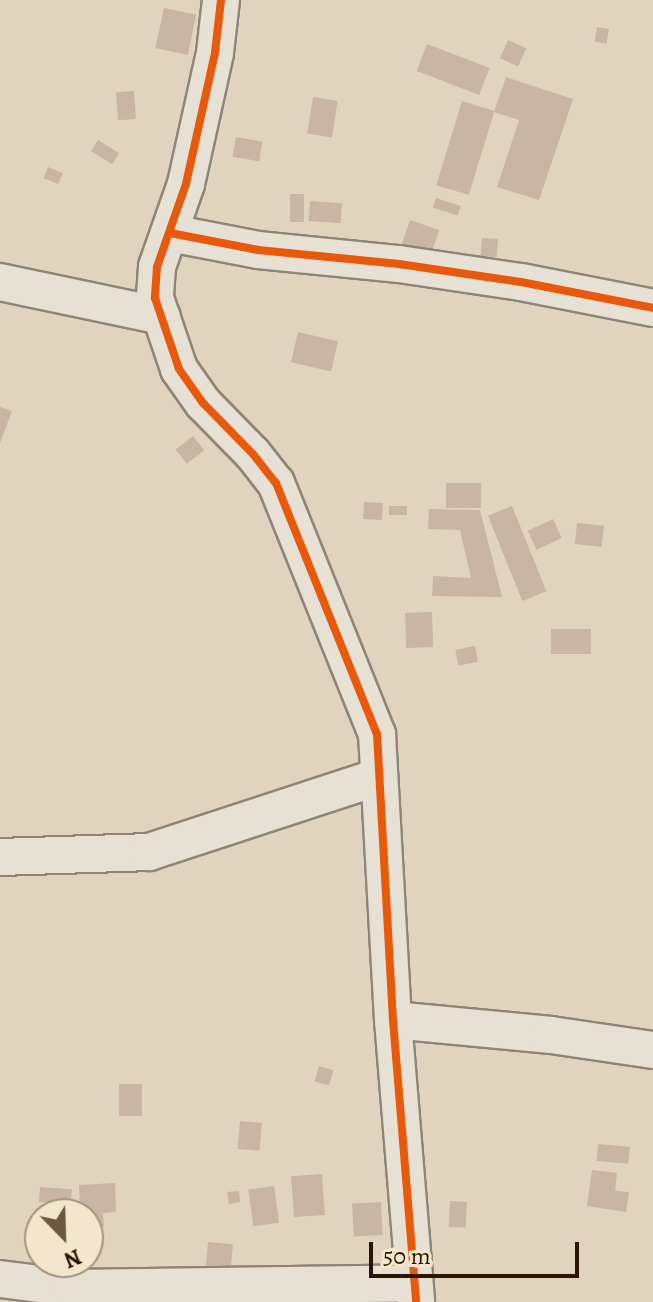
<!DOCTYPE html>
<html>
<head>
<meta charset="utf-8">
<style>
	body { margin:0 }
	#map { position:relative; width:653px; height:1302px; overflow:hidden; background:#e0d4be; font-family:Alegreya,serif }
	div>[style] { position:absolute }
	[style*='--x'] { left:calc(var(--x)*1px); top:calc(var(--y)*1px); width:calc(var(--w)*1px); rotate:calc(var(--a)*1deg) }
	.building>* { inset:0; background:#c8b5a5; transform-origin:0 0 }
	.roads { filter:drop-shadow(2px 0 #8f8576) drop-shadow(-2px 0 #8f8576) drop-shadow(0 2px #8f8576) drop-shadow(0 -2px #8f8576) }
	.minor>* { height:36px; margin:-18px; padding:0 18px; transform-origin:18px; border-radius:18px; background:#e6e0d5 }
	.cycleway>* { height:8px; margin:-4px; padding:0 4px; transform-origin:4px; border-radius:4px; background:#e8590c }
	span { translate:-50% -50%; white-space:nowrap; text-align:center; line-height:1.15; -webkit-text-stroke:6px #f4e6cc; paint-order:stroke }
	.north { position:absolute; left:24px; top:1198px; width:80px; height:80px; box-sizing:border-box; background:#f4e6cc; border:2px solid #a4927b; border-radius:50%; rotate:157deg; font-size:22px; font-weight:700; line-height:32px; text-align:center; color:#2b1501 }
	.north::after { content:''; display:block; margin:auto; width:28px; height:36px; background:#6a5843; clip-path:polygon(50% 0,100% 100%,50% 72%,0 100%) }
	.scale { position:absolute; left:369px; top:1242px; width:210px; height:36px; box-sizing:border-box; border:4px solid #2b1501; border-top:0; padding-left:10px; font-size:24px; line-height:28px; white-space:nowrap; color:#2b1501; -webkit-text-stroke:6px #f4e6cc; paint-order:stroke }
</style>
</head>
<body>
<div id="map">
	<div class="building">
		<i style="left:164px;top:8px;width:33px;height:41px;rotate:12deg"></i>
		<i style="left:597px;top:27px;width:12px;height:15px;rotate:9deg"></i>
		<i style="left:508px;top:40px;width:20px;height:20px;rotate:24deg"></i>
		<i style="left:427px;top:44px;width:67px;height:29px;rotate:21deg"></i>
		<i style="clip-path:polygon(506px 77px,573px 99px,539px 200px,497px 187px,519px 120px,494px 112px)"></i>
		<i style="left:134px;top:91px;width:28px;height:18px;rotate:86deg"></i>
		<i style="left:313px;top:97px;width:25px;height:37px;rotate:9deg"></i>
		<i style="left:462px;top:101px;width:34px;height:88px;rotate:17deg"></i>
		<i style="left:236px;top:137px;width:27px;height:20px;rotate:10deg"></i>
		<i style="left:98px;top:140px;width:25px;height:13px;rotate:32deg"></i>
		<i style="left:48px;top:167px;width:16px;height:12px;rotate:22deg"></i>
		<i style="left:290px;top:194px;width:14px;height:28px"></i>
		<i style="left:436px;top:198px;width:26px;height:10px;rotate:18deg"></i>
		<i style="left:310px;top:201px;width:32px;height:20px;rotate:4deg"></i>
		<i style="left:410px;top:220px;width:31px;height:35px;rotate:19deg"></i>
		<i style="left:482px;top:238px;width:16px;height:18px;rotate:4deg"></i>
		<i style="left:298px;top:332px;width:41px;height:31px;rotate:13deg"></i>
		<i style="clip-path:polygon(0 407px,12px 411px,0 443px)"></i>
		<i style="left:193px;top:436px;width:18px;height:22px;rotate:52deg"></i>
		<i style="left:446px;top:483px;width:35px;height:25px"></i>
		<i style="left:364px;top:502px;width:19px;height:17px;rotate:3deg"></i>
		<i style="left:389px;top:506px;width:18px;height:9px"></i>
		<i style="left:512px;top:506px;width:92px;height:26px;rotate:68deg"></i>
		<i style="clip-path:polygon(429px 509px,480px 510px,502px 597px,432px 596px,433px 576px,471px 578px,460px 530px,428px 529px)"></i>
		<i style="left:553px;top:519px;width:21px;height:28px;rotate:65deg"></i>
		<i style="left:577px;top:523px;width:27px;height:21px;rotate:6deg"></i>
		<i style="left:432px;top:612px;width:35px;height:27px;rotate:88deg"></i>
		<i style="left:551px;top:629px;width:40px;height:25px"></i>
		<i style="left:475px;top:646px;width:16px;height:20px;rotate:79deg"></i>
		<i style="left:319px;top:1066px;width:15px;height:16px;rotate:16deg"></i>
		<i style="left:119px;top:1084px;width:23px;height:32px"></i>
		<i style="left:240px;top:1121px;width:22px;height:28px;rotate:5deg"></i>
		<i style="left:598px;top:1144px;width:32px;height:17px;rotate:5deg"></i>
		<i style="clip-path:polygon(592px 1170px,617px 1173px,615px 1191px,629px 1192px,626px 1212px,587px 1206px)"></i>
		<i style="left:322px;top:1174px;width:41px;height:31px;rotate:86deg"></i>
		<i style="clip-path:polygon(115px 1183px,116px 1212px,103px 1213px,104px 1227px,88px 1228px,88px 1214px,80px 1214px,79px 1185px)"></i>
		<i style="left:274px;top:1186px;width:37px;height:26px;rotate:82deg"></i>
		<i style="left:40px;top:1187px;width:32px;height:15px;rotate:4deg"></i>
		<i style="clip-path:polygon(239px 1191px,240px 1202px,229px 1204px,227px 1192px)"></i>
		<i style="left:450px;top:1201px;width:17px;height:26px;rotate:3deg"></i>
		<i style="left:381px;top:1202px;width:33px;height:29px;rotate:87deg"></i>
		<i style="left:208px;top:1242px;width:25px;height:30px;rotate:5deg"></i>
	</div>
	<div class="roads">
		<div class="minor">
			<i style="--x:221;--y:0;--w:53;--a:96.5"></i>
			<i style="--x:215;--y:53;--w:134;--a:102.5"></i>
			<i style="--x:186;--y:184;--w:88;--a:109.3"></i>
			<i style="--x:157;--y:267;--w:31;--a:94"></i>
			<i style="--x:155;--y:298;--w:75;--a:71.3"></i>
			<i style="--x:179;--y:369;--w:42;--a:54.8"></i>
			<i style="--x:203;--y:403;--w:71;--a:45.6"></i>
			<i style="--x:253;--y:454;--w:37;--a:52"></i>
			<i style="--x:276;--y:483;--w:271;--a:68.1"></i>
			<i style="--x:377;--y:734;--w:286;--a:86.8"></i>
			<i style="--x:393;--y:1020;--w:283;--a:85.3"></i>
			<i style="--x:170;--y:233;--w:90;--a:10.9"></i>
			<i style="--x:258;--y:250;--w:142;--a:5.7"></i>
			<i style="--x:399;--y:264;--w:123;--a:8.4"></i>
			<i style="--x:521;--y:282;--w:135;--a:11.1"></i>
			<i style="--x:0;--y:282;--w:165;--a:11.9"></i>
			<i style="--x:0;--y:857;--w:149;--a:-1.9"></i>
			<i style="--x:149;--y:852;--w:242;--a:-18.1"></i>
			<i style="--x:393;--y:1020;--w:159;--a:5.4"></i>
			<i style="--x:551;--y:1035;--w:103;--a:8.4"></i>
			<i style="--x:0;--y:1279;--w:73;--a:7.1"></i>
			<i style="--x:72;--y:1288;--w:342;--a:-0.8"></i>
		</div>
	</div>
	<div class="cycleway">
		<i style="--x:221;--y:0;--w:53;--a:96.5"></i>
		<i style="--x:215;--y:53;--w:134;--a:102.5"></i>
		<i style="--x:186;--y:184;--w:88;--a:109.3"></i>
		<i style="--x:157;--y:267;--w:31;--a:94"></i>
		<i style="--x:155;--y:298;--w:75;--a:71.3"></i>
		<i style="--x:179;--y:369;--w:42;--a:54.8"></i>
		<i style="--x:203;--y:403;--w:71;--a:45.6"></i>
		<i style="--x:253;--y:454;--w:37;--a:52"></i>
		<i style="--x:276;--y:483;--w:271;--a:68.1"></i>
		<i style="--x:377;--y:734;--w:286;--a:86.8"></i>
		<i style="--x:393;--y:1020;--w:283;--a:85.3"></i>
		<i style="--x:170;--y:233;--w:90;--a:10.9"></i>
		<i style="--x:258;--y:250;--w:142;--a:5.7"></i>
		<i style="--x:399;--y:264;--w:123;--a:8.4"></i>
		<i style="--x:521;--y:282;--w:135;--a:11.1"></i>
	</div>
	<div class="north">N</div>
	<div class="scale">50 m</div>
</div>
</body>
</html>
